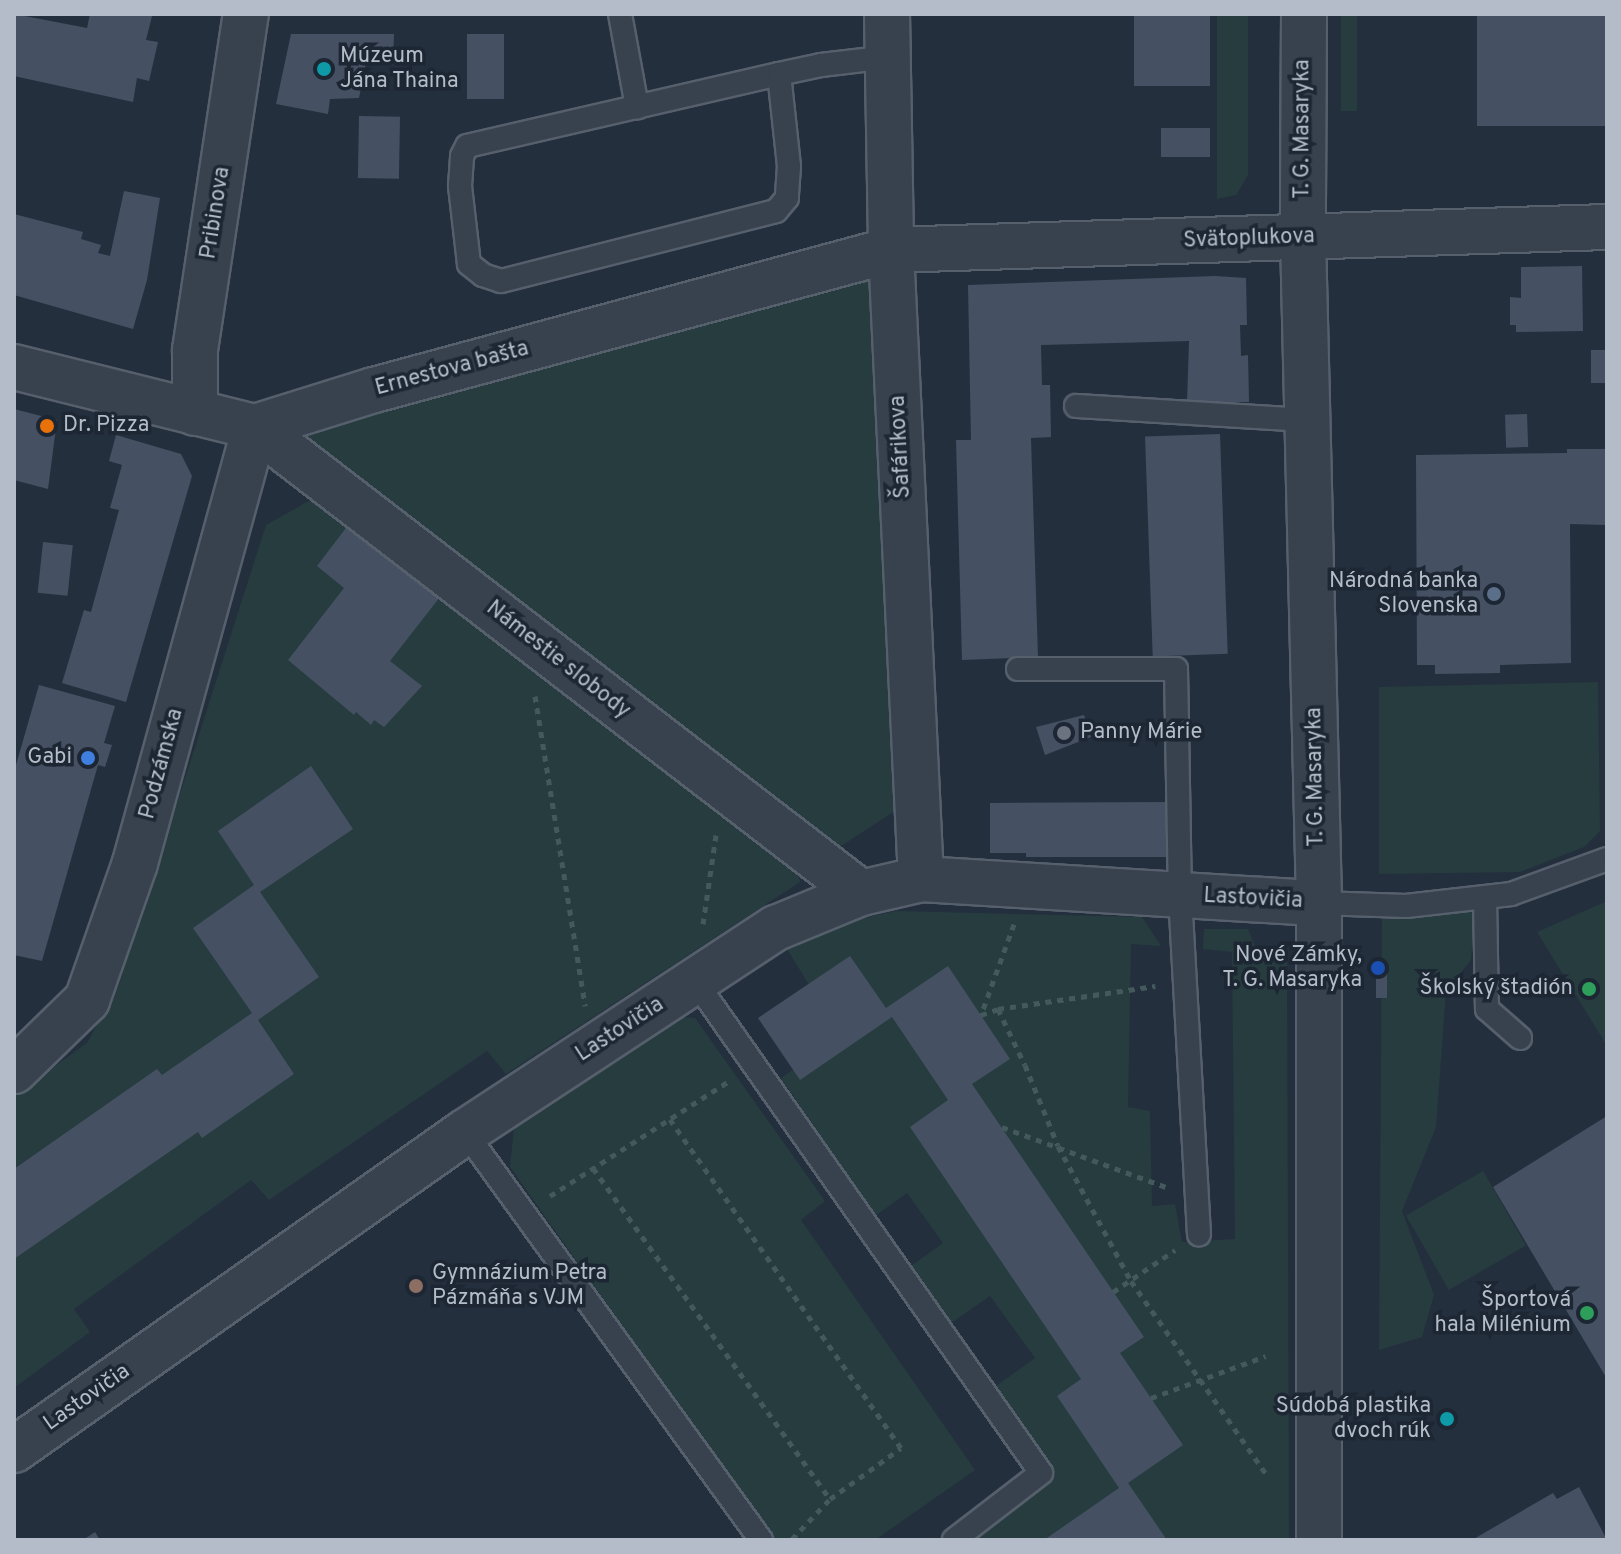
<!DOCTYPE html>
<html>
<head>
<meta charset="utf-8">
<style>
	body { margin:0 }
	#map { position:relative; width:1621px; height:1554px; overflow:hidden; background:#242f3e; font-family:Overpass,sans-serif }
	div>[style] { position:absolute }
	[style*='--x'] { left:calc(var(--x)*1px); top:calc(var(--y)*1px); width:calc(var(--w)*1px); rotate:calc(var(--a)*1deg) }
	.green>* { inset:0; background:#263c3f; transform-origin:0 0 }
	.building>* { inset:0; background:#455162; transform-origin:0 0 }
	.path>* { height:5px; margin-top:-2.5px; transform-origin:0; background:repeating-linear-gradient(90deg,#44595c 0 6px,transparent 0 12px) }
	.roads { filter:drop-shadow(2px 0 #565f6c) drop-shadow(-2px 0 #565f6c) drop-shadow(0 2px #565f6c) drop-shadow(0 -2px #565f6c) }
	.lane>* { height:22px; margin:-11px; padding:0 11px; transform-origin:11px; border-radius:11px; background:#38414e }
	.street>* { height:44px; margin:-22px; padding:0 22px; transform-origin:22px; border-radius:22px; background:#38414e }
	.dots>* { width:22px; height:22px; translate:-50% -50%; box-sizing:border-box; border:4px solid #1d2633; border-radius:50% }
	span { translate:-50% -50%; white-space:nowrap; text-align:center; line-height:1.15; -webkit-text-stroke:7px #1d2633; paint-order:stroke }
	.poi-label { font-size:22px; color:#b4bcc9 }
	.left { translate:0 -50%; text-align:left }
	.right { translate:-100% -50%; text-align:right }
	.street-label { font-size:22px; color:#b4bcc9 }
	.frame { position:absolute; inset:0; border:16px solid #b4bcc9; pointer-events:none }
</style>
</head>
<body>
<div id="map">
	<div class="green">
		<i style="clip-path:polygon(1217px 14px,1248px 14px,1248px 175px,1236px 195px,1217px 199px)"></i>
		<i style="left:1341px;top:14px;width:16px;height:97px"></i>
		<i style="clip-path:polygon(891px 250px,907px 803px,829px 854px,255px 427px)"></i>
		<i style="clip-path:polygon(316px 497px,794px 859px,800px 882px,506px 1074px,487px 1051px,269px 1200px,251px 1180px,74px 1309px,90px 1332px,14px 1388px,14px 1096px,87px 1043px,119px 985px,266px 525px)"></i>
		<i style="clip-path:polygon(1598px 682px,1600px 831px,1584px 847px,1520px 872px,1379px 874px,1379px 687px)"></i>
		<i style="clip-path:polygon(1607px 901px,1607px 1046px,1537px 932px)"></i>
		<i style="clip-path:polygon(1475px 910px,1471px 960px,1446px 991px,1436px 1127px,1402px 1211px,1434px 1295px,1422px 1337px,1379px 1350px,1382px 917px)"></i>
		<i style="clip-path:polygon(896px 911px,1142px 917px,1161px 946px,1131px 944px,1128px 1107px,1150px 1111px,1152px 1206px,1175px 1204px,1182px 1242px,1235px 1239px,1232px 952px,1203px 949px,1204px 929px,1248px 929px,1257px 951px,1287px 955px,1289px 1540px,967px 1540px,1052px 1476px,996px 1386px,1035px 1358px,990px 1296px,951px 1323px,911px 1266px,943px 1243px,907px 1193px,875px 1216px,781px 1078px,841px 1037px,784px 944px,797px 932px)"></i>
		<i style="clip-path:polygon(660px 1016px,695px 1018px,825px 1201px,801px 1220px,975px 1470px,875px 1540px,774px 1540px,510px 1167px,515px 1118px)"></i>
		<i style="left:1483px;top:1171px;width:86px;height:89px;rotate:60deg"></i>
	</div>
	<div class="building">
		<i style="clip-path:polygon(14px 14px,87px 28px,90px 14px,152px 16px,146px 40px,158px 42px,149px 81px,137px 78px,133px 102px,14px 76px)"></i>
		<i style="left:1134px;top:14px;width:76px;height:72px"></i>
		<i style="left:1477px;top:14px;width:130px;height:112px"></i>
		<i style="clip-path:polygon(291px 34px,394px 34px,393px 61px,367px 57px,359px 98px,330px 99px,328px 114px,276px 104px)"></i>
		<i style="left:467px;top:34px;width:37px;height:65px"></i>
		<i style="left:359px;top:116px;width:41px;height:62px;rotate:1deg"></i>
		<i style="left:1161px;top:128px;width:49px;height:29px"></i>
		<i style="clip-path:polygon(124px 191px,160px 198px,147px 280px,133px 329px,14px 295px,14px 214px,83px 232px,81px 239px,101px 245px,98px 253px,110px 256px)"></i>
		<i style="clip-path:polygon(1582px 266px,1583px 331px,1516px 332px,1516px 325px,1510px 325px,1510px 297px,1521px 298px,1521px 267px)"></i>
		<i style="clip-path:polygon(1215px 276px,1246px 278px,1247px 325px,1240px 325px,1241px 356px,1248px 355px,1249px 402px,1187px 403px,1189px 341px,1041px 345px,1042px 385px,1050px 385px,1051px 437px,1031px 438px,1038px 657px,962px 660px,956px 440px,971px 440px,968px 285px)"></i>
		<i style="left:1591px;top:350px;width:16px;height:33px"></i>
		<i style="clip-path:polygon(14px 409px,57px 420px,48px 489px,14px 480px)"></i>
		<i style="left:1527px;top:414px;width:33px;height:22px;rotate:88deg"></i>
		<i style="left:1220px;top:434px;width:220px;height:75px;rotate:88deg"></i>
		<i style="clip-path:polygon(116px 435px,181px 454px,192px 476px,126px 702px,62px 683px,84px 610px,91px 612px,119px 510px,110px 508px,122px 465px,109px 461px)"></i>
		<i style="clip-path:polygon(1567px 449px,1607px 449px,1607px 525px,1570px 524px,1571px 663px,1500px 665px,1500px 673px,1435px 674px,1435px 665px,1417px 665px,1416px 455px,1567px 453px)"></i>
		<i style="clip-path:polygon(355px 516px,447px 588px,390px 661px,422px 686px,384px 727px,374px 720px,371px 725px,356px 712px,354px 715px,288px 660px,344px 588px,317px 566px)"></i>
		<i style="left:43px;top:542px;width:30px;height:51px;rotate:6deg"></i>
		<i style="clip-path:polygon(39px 685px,115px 706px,104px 743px,112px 745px,105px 767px,98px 765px,42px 961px,14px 955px,14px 772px)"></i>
		<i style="clip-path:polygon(1084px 715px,1091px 737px,1045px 755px,1036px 727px)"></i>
		<i style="clip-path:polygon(311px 766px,353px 829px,260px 892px,319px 977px,258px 1020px,294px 1074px,202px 1138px,198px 1132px,14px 1259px,14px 1169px,157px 1069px,162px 1075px,252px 1013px,193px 928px,254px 885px,218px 831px)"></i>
		<i style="clip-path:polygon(1172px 802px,1172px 857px,1026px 857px,1026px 853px,990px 853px,990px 803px)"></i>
		<i style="clip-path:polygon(850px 956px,886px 1008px,948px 966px,1010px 1059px,972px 1084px,1144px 1337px,1120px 1353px,1183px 1445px,1128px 1483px,1167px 1540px,1044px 1540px,1119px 1488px,1057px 1396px,1081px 1379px,910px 1127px,948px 1100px,892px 1017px,800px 1080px,758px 1018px)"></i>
		<i style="left:1376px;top:974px;width:11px;height:24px"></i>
		<i style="clip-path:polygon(1607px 1116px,1607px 1379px,1493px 1187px)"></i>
		<i style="clip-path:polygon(1579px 1487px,1607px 1540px,1472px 1540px,1553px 1493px,1557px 1499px)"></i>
		<i style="clip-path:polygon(95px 1532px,100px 1540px,83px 1540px)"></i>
	</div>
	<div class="path">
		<i style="--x:535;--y:696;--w:314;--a:80.8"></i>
		<i style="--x:703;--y:924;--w:90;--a:-81.7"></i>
		<i style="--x:1014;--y:924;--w:97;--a:109.9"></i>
		<i style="--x:981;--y:1015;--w:18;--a:-19"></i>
		<i style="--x:998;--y:1009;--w:159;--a:-8.3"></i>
		<i style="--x:998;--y:1009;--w:62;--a:64.3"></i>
		<i style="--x:1025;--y:1065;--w:87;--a:67.8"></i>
		<i style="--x:1058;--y:1146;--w:153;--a:61.6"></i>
		<i style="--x:1131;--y:1281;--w:236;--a:55"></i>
		<i style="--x:1002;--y:1127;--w:175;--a:20.1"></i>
		<i style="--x:593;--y:1168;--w:407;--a:54.4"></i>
		<i style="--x:830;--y:1499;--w:87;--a:-35.7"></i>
		<i style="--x:901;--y:1448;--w:402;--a:-125.1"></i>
		<i style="--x:550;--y:1196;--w:213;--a:-32.7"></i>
		<i style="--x:1113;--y:1292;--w:75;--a:-34.1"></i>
		<i style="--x:1151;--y:1398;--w:122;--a:-20.1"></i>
		<i style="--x:792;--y:1539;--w:55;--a:-46.5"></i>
	</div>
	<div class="roads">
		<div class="lane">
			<i style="--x:620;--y:14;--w:95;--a:79.6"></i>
			<i style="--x:779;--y:74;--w:93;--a:83.8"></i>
			<i style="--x:789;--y:166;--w:32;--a:94"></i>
			<i style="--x:787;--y:198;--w:17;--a:130"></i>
			<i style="--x:776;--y:211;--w:284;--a:165.7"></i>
			<i style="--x:501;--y:281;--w:19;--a:-162"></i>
			<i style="--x:483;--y:275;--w:18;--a:-142"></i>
			<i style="--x:469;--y:264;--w:79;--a:-96.6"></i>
			<i style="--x:460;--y:186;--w:30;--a:-86"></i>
			<i style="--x:462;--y:156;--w:11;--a:-63"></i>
			<i style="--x:467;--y:146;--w:320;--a:-13"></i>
			<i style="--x:779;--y:74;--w:43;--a:-12.1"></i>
			<i style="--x:821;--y:65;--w:67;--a:-6.8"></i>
			<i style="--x:1076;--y:406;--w:231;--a:3.5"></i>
			<i style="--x:1018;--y:669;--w:158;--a:0"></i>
			<i style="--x:1176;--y:669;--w:226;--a:89"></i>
			<i style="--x:1180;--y:895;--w:340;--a:86.8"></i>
			<i style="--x:1485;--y:897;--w:112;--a:89"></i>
			<i style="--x:1487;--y:1009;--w:44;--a:41.3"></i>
			<i style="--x:1319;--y:903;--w:87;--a:2"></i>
			<i style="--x:1406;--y:906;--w:106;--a:-6.5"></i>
			<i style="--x:1511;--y:894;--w:102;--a:-20"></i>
			<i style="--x:695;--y:981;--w:601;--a:54.88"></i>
			<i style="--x:1041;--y:1473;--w:110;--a:142.4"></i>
			<i style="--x:465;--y:1132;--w:504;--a:54.04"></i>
		</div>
		<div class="street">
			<i style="--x:887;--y:14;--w:236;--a:89"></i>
			<i style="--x:891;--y:250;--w:630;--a:87.27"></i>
			<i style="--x:1304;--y:14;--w:223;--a:90.3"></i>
			<i style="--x:1303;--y:237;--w:666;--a:88.62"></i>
			<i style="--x:1319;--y:903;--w:637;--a:90"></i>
			<i style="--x:14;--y:367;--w:248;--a:14"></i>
			<i style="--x:255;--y:427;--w:125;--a:-17.3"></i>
			<i style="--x:374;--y:390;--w:536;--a:-15.15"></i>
			<i style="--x:891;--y:250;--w:716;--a:-1.84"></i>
			<i style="--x:195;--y:413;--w:63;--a:-90"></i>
			<i style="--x:195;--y:350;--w:340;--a:-81.4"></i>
			<i style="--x:255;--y:427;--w:764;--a:37.56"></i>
			<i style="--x:14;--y:1071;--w:102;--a:-44.2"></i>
			<i style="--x:87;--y:1000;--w:145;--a:-70.7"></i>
			<i style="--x:135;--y:863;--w:452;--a:-74.6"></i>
			<i style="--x:14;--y:1450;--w:552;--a:-35.19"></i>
			<i style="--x:465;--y:1132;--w:372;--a:-33.3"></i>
			<i style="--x:776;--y:928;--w:92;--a:-22.4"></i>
			<i style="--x:861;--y:893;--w:62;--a:-13.1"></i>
			<i style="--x:921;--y:879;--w:399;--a:3.5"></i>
		</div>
	</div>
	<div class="dots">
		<i style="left:324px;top:69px;background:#0f9aa8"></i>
		<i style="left:47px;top:426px;background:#e8710a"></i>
		<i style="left:1494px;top:594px;background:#5c6f8a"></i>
		<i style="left:1064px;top:733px;background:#6b7280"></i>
		<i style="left:88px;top:758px;background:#3f7fe0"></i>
		<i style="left:1378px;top:968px;background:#1a4fb4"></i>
		<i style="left:1589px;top:989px;background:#2e9e5b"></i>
		<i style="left:416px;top:1286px;background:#8d6e63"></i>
		<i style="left:1587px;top:1313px;background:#2e9e5b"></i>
		<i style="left:1447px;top:1419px;background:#0f9aa8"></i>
	</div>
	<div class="poi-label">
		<span class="left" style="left:340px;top:69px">Múzeum<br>Jána Thaina</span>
		<span class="left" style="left:63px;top:426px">Dr. Pizza</span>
		<span class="right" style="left:1478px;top:594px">Národná banka<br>Slovenska</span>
		<span class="left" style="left:1080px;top:733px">Panny Márie</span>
		<span class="right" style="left:72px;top:758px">Gabi</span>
		<span class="right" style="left:1362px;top:968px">Nové Zámky,<br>T. G. Masaryka</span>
		<span class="right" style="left:1573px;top:989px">Školský štadión</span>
		<span class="left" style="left:432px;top:1286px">Gymnázium Petra<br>Pázmáňa s VJM</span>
		<span class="right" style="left:1571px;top:1313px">Športová<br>hala Milénium</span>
		<span class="right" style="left:1431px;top:1419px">Súdobá plastika<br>dvoch rúk</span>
	</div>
	<div class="street-label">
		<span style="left:1303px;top:129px;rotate:-90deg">T. G. Masaryka</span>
		<span style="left:216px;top:213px;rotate:-81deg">Pribinova</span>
		<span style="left:1249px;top:239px;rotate:-2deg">Svätoplukova</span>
		<span style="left:452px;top:369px;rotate:-15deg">Ernestova bašta</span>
		<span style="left:901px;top:447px;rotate:-93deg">Šafárikova</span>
		<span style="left:558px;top:660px;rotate:38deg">Námestie slobody</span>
		<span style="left:162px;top:764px;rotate:-75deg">Podzámska</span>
		<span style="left:1316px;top:777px;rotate:-91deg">T. G. Masaryka</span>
		<span style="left:1253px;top:899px;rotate:3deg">Lastovičia</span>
		<span style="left:620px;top:1030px;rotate:-33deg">Lastovičia</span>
		<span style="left:87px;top:1398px;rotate:-35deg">Lastovičia</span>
	</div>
	<div class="frame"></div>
</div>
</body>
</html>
